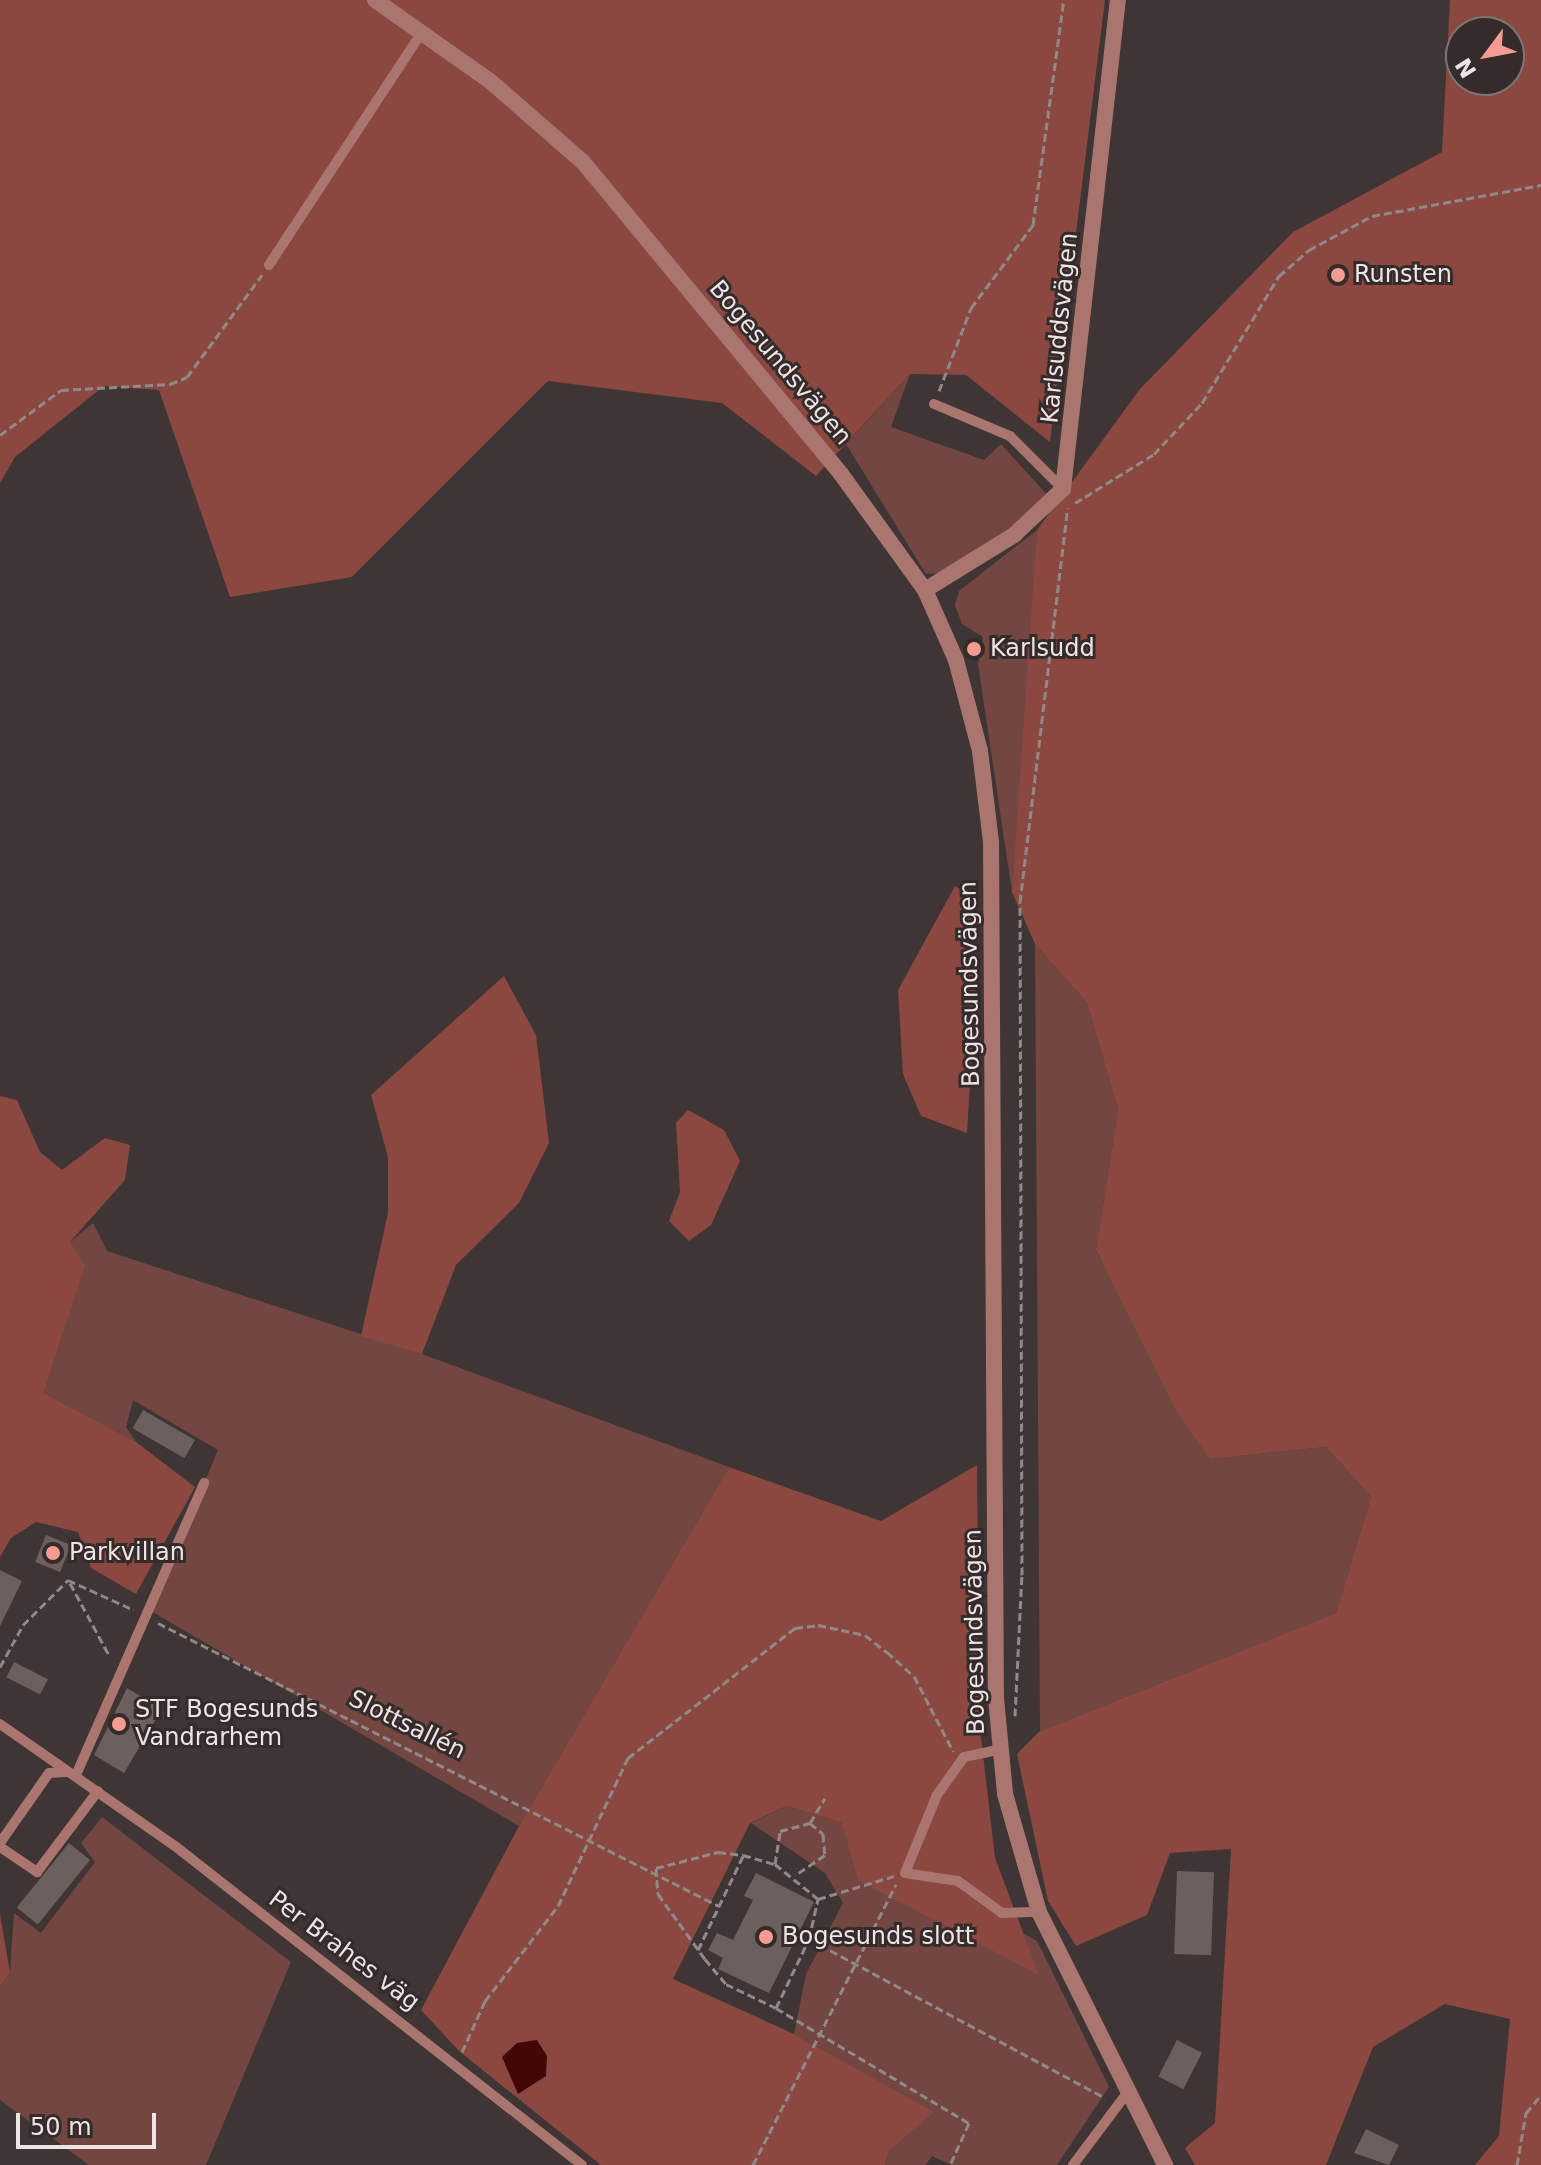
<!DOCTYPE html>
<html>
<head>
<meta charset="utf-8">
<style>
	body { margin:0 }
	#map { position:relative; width:1541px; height:2165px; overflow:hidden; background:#3f3534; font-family:"DejaVu Sans",sans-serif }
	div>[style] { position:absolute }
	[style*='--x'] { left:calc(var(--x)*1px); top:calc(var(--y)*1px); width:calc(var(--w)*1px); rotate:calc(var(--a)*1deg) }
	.green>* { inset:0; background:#744642 }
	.forest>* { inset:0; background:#8a4841 }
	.water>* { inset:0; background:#440707 }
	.building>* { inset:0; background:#6b605e; transform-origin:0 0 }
	.path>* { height:3px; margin-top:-1.5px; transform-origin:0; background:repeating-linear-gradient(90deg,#918988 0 8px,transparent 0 12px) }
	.service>* { height:10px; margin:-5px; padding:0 5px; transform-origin:5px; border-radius:5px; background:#aa756f }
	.minor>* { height:16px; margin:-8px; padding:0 8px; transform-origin:8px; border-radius:8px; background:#aa756f }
	.tertiary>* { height:16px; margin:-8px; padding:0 8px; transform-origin:8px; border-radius:8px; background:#aa756f }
	.dots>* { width:22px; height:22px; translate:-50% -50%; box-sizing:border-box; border:4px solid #342b2a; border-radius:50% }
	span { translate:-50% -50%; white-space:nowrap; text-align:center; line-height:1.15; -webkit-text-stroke:6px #342b2a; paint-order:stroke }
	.poi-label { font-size:24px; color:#ebe5e4 }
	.left { translate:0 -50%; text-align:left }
	.street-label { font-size:24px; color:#ebe5e4 }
	.north { position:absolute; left:1445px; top:16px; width:80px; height:80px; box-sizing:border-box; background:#342b2a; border:2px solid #7d7574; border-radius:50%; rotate:238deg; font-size:22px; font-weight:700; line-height:32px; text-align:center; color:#ebe5e4 }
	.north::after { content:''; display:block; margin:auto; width:28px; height:36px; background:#f59c92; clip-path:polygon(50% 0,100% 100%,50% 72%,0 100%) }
	.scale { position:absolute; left:16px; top:2113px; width:140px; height:36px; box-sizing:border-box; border:4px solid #ebe5e4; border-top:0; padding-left:10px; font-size:24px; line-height:28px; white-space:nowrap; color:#ebe5e4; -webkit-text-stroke:6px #342b2a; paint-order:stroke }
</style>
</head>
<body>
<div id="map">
	<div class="green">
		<i style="clip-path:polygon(910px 374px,891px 427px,984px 460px,1001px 444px,1049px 497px,1013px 530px,947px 572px,926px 574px,846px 444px)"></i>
		<i style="clip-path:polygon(1037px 530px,1032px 647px,1012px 892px,978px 664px,983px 637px,962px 624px,955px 605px,959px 591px)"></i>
		<i style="clip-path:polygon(1035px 944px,1087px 1003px,1118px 1110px,1096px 1251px,1210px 1459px,1326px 1447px,1371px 1497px,1336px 1613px,1040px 1731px)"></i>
		<i style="clip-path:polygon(93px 1223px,107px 1251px,422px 1354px,729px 1467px,519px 1826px,151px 1611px,218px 1450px,133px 1400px,126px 1427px,136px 1442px,44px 1393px,62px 1337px,70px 1242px)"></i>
		<i style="clip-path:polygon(786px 1806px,842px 1823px,1038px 1975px,1023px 1933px,1037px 1941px,1109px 2087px,1057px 2165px,951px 2165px,932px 2156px,926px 2165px,885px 2165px,889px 2151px,933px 2112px,794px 2034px,806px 1974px,843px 1903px,825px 1873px,751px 1823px)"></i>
		<i style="clip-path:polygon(102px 1817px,291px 1962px,206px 2165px,89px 2165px,0 2100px,0 1987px,10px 1972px,14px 1913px,41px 1933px,95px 1862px,81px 1843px)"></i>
	</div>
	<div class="forest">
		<i style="clip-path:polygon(0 0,1105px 0,1050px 442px,966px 375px,910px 374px,816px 476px,722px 403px,548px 381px,352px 577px,230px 597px,159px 390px,104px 386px,15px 457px,0 483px)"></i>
		<i style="clip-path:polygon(evenodd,1450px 0,1541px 0,1541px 2165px,1475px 2165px,1499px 2136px,1510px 2019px,1445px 2004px,1373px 2047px,1326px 2165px,1195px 2165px,1185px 2148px,1215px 2123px,1231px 1849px,1170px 1853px,1147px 1915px,1076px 1946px,1048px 1901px,1017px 1754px,1040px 1731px,1336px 1613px,1371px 1497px,1326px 1447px,1210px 1459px,1175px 1409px,1096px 1250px,1118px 1110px,1087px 1003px,1035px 944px,1012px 892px,1037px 530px,1140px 389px,1293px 232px,1442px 152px,1450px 0,1461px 32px,1509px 32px,1509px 80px,1461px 80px,1461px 32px)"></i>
		<i style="clip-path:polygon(955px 886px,970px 896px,977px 966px,967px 1133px,921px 1116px,903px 1074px,898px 990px)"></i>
		<i style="clip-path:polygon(504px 976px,536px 1035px,549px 1143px,519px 1203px,456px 1265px,422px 1354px,361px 1336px,388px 1213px,388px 1157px,371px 1095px)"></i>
		<i style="clip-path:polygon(0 1096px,17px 1100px,40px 1152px,62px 1170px,105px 1138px,130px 1145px,125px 1180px,70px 1242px,85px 1265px,44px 1393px,136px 1442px,195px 1487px,136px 1594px,91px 1568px,78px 1532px,36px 1522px,11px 1538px,0 1557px)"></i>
		<i style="clip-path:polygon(688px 1110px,724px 1130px,740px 1161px,711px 1225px,689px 1241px,669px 1221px,680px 1192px,676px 1123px)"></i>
		<i style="clip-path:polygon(977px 1465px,979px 1720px,995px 1858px,1039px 1975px,858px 1880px,842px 1823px,786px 1806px,750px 1823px,673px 1979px,794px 2034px,934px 2112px,889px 2151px,885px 2165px,601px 2165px,459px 2051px,421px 2010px,519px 1826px,729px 1467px,881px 1521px)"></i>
		<i style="clip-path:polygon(0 1915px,10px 1972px,0 1987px)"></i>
	</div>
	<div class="water">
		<i style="clip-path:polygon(537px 2040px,547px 2056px,546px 2076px,518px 2094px,502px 2057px,517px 2043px)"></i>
	</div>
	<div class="building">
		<i style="left:143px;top:1410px;width:60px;height:21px;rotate:30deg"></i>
		<i style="left:46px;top:1535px;width:27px;height:29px;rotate:22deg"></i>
		<i style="clip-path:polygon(0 1570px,22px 1581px,0 1626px)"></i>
		<i style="left:14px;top:1662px;width:38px;height:17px;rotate:27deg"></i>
		<i style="clip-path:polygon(127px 1688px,162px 1709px,124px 1773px,94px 1755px)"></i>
		<i style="left:69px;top:1843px;width:27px;height:83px;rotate:39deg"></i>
		<i style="left:1177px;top:1871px;width:37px;height:83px;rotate:2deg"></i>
		<i style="clip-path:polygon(756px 1873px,814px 1902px,769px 1993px,718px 1969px,723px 1958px,708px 1950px,717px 1933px,733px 1940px,753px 1900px,744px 1896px)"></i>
		<i style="left:1177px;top:2040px;width:28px;height:41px;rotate:27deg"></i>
		<i style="clip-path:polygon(1366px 2129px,1399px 2145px,1389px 2165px,1354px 2153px)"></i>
	</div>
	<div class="path">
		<i style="--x:939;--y:391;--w:89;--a:-68.9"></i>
		<i style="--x:971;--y:308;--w:104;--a:-53.2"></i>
		<i style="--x:1033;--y:225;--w:227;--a:-82.2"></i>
		<i style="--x:0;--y:435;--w:76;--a:-36.4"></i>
		<i style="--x:61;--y:390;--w:109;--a:-3.2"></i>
		<i style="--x:170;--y:384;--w:18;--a:-22"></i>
		<i style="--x:187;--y:377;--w:127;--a:-53.7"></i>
		<i style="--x:1075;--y:503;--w:93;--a:-31.8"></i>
		<i style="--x:1154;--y:454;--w:70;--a:-46.7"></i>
		<i style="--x:1202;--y:403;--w:149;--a:-58.8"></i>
		<i style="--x:1279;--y:276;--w:40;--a:-41"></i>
		<i style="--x:1309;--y:250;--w:72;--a:-28.4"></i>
		<i style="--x:1372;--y:216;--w:172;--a:-10.4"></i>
		<i style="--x:70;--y:1583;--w:84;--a:61.6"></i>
		<i style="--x:158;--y:1623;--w:628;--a:26.77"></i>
		<i style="--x:0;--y:1667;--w:48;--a:-61.3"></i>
		<i style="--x:23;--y:1625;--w:64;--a:-45"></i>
		<i style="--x:68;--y:1580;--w:72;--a:24.4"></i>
		<i style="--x:1015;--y:1716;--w:141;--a:-87.2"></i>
		<i style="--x:1022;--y:1575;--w:673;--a:-90.17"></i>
		<i style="--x:1020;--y:902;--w:397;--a:-83.1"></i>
		<i style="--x:810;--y:1823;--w:29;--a:-59"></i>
		<i style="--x:775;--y:1864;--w:33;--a:-81"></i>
		<i style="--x:780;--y:1831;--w:31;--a:-15"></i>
		<i style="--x:810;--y:1823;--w:17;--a:40"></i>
		<i style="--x:823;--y:1834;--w:21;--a:85"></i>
		<i style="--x:825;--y:1855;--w:36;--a:146"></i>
		<i style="--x:656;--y:1868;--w:26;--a:86"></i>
		<i style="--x:658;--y:1894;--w:80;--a:54.1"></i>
		<i style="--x:705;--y:1959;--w:33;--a:50"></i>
		<i style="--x:726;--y:1984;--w:55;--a:25.6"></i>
		<i style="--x:776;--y:2008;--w:76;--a:-64.4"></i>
		<i style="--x:809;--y:1939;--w:41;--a:-77.3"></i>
		<i style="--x:656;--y:1868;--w:64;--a:-14.5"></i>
		<i style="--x:718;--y:1852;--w:25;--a:7"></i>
		<i style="--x:743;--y:1855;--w:33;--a:16"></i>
		<i style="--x:775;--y:1864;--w:55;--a:39.1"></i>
		<i style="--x:818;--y:1899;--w:79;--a:-16.8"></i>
		<i style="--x:809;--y:1939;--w:336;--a:28.2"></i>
		<i style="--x:698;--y:1950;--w:104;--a:-64.4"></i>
		<i style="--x:776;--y:2008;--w:225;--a:30.8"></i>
		<i style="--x:969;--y:2123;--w:46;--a:114.3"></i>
		<i style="--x:462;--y:2052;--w:56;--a:-65.7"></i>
		<i style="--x:485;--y:2001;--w:120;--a:-52.5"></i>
		<i style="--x:558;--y:1906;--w:164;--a:-64.7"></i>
		<i style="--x:628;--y:1758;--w:212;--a:-37.9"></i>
		<i style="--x:795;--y:1628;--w:23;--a:-7"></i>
		<i style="--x:818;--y:1625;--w:48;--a:12"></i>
		<i style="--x:865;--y:1635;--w:28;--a:38"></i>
		<i style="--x:887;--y:1652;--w:36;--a:42"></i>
		<i style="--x:914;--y:1676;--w:85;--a:62.5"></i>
		<i style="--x:753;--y:2165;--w:315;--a:-63"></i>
		<i style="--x:1517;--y:2165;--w:53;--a:-80.2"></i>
		<i style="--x:1526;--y:2113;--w:23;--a:-50"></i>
	</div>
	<div class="service">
		<i style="--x:269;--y:265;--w:279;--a:-56.7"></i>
		<i style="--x:934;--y:404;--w:82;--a:22.8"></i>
		<i style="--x:1010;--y:436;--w:75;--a:45"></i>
		<i style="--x:0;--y:1724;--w:213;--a:34.9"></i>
		<i style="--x:175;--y:1846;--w:517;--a:38.09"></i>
		<i style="--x:1002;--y:1749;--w:39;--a:168"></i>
		<i style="--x:964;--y:1757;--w:47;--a:125.4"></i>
		<i style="--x:937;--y:1795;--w:84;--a:112.3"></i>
		<i style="--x:905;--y:1873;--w:54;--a:8.6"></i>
		<i style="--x:958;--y:1881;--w:54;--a:36"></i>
		<i style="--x:1002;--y:1913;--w:37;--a:-2"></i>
		<i style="--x:76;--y:1775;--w:319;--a:-66.3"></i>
		<i style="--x:0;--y:1843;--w:85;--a:-55"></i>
		<i style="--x:49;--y:1773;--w:17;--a:-3"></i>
		<i style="--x:0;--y:1847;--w:45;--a:34"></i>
		<i style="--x:37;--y:1872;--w:101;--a:-53"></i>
		<i style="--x:1073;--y:2165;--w:90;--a:-53.1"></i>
	</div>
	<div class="minor">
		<i style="--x:925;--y:590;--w:105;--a:-31.7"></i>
		<i style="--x:1014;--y:535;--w:67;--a:-43.2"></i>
		<i style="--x:1063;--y:489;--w:492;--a:-83.6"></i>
	</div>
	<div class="tertiary">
		<i style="--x:375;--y:0;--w:141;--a:35.2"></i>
		<i style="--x:490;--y:81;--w:123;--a:41.1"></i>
		<i style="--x:583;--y:162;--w:405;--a:50.4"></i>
		<i style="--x:841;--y:474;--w:143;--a:54.1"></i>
		<i style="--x:925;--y:590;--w:77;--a:66.1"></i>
		<i style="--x:956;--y:660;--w:94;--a:75.2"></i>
		<i style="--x:980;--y:751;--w:92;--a:83.1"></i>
		<i style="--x:991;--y:842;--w:856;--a:89.67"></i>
		<i style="--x:996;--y:1698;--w:96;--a:84.6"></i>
		<i style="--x:1005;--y:1794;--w:123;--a:73.9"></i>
		<i style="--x:1039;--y:1912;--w:283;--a:63.5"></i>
	</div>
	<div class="dots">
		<i style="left:1338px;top:275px;background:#f59c92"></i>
		<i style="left:974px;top:649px;background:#f59c92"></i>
		<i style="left:53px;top:1553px;background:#f59c92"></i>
		<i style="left:119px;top:1724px;background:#f59c92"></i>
		<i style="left:766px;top:1937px;background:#f59c92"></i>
	</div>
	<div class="poi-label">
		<span class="left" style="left:1354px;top:275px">Runsten</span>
		<span class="left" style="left:990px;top:649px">Karlsudd</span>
		<span class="left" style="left:69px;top:1553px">Parkvillan</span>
		<span class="left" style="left:135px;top:1724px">STF Bogesunds<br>Vandrarhem</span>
		<span class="left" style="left:782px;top:1937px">Bogesunds slott</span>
	</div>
	<div class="street-label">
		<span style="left:1060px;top:328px;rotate:-84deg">Karlsuddsvägen</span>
		<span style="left:780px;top:363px;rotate:50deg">Bogesundsvägen</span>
		<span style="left:970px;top:984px;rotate:-91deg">Bogesundsvägen</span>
		<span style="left:975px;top:1632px;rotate:-91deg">Bogesundsvägen</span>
		<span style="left:407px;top:1725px;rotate:26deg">Slottsallén</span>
		<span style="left:344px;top:1951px;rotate:37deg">Per Brahes väg</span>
	</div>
	<div class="north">N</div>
	<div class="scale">50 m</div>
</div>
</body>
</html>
